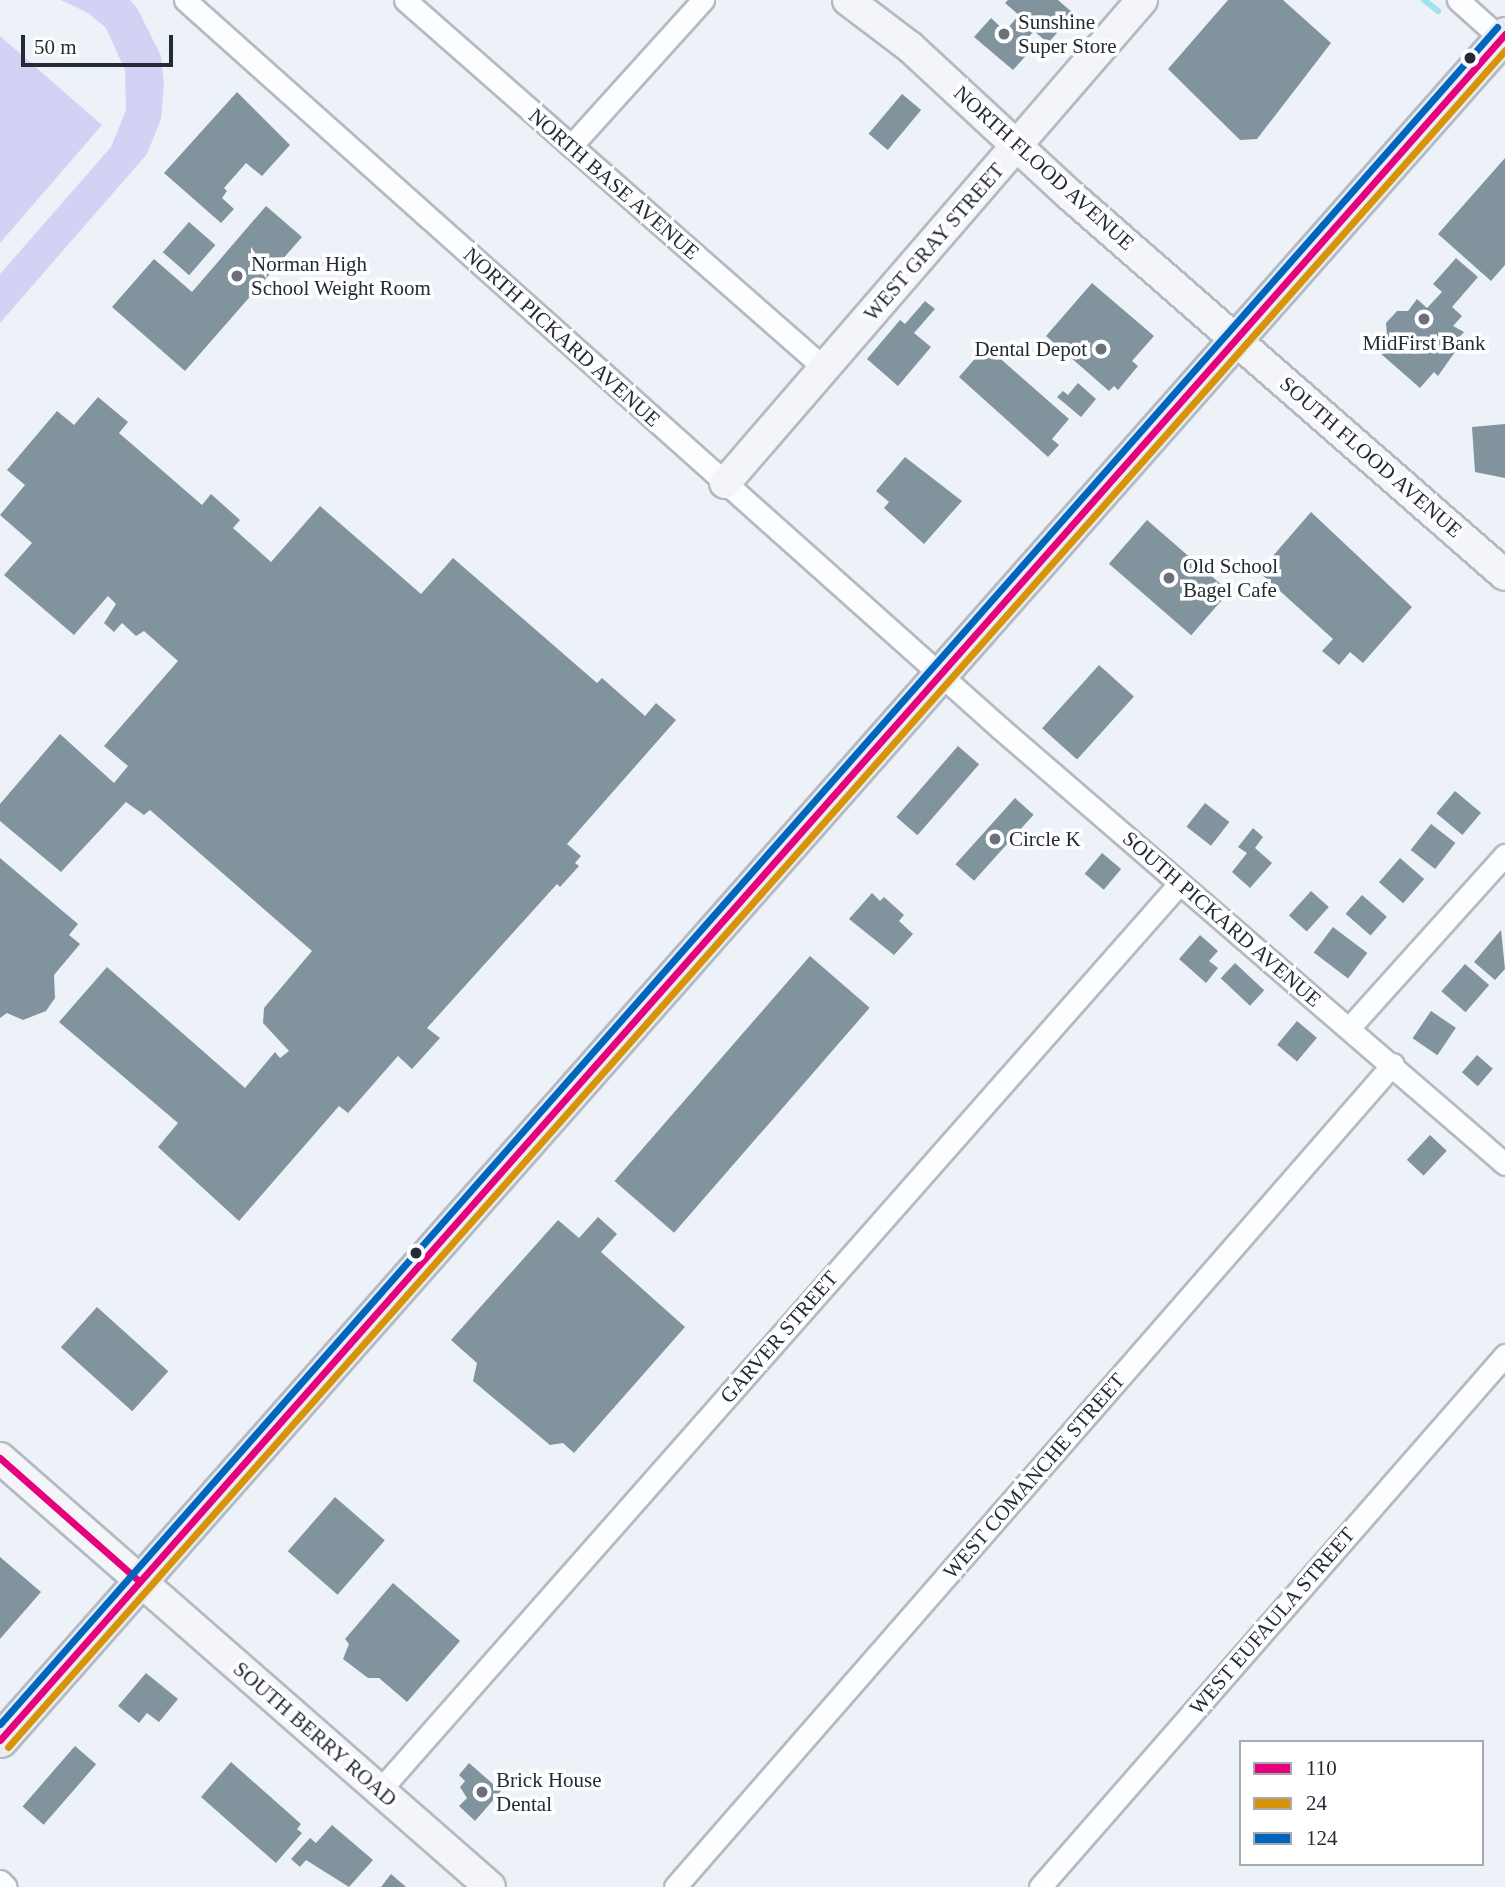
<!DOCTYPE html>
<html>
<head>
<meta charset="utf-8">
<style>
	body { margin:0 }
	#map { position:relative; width:1505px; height:1887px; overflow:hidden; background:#edf2f8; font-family:Georgia,serif }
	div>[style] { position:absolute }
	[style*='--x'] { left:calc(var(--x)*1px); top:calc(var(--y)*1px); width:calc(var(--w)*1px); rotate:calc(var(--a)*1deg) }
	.green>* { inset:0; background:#d4d2f4 }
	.stream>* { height:6px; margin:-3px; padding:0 3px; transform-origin:3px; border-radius:3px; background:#a2e2ec }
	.building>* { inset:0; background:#81949d; transform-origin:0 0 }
	.roads { filter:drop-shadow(2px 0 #b4bac1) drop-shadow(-2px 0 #b4bac1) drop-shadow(0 2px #b4bac1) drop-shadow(0 -2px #b4bac1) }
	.street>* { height:21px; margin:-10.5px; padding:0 10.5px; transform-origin:10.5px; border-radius:10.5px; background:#fcfdfe }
	.secondary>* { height:30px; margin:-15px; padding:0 15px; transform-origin:15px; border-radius:15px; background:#f3f5f8 }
	.primary>* { height:33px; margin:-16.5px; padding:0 16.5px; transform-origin:16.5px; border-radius:16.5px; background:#e9ecf4 }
	.bus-1>* { height:7px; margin:-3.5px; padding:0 3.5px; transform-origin:3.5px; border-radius:3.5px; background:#e5007d }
	.bus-2>* { height:7px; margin:-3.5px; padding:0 3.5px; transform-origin:3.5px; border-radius:3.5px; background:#d79408 }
	.bus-3>* { height:7px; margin:-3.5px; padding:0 3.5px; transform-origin:3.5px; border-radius:3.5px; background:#0065bd }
	.dots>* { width:19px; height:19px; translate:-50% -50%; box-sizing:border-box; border:4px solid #fff; border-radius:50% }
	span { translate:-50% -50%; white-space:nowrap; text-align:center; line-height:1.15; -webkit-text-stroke:7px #fff; paint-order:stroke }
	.poi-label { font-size:21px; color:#232b34 }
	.left { translate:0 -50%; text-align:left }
	.right { translate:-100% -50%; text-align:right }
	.street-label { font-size:21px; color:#232b34 }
	.legend { position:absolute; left:1239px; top:1740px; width:245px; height:126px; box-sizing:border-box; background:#fff; border:2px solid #a7aaae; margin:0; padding:9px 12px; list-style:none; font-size:21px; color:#232b34 }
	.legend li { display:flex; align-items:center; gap:14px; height:35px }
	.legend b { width:35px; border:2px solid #a7aaae }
	.scale { position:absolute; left:21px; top:35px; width:152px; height:32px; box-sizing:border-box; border:4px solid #232b34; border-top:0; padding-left:9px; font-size:21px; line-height:24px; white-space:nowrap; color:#232b34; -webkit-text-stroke:5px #fff; paint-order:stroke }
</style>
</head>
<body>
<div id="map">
	<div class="green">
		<i style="clip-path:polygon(61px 0,130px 0,137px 8px,161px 56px,164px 84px,161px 119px,147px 154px,0 323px,0 274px,111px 147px,126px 110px,125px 70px,106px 28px,88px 13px)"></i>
		<i style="clip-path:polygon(0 36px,102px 125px,0 243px)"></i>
	</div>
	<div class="stream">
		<i style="--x:1424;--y:0;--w:18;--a:38"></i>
	</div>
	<div class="building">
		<i style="clip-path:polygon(1008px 0,1058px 0,1074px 14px,1048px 43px,1034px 31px,1023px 43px,1031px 50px,1013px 70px,974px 37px,991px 18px,1005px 31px,1019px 15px,1005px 3px)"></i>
		<i style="clip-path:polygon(1228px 0,1283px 0,1331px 43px,1257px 139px,1240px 140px,1168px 69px)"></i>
		<i style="clip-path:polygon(237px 92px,290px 145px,262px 176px,246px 163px,224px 188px,227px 191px,222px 198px,234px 209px,221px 223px,164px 173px)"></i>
		<i style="left:902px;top:94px;width:25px;height:52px;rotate:40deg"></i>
		<i style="clip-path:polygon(1505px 158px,1505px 265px,1491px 281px,1438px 234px)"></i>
		<i style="clip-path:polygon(266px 206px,302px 237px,185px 371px,112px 307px,154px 259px,192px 292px)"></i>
		<i style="left:189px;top:222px;width:35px;height:40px;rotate:41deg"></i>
		<i style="clip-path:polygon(1456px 258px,1478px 277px,1452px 307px,1462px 316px,1453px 326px,1464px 332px,1458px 339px,1462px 342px,1438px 376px,1434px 372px,1420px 388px,1372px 346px,1387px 335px,1386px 323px,1397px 311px,1408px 311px,1417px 299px,1427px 308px,1442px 292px,1433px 284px)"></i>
		<i style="clip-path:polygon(1092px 283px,1154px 336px,1132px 361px,1138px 366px,1118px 390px,1114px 386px,1109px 391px,1046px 336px)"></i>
		<i style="clip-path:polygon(925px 301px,935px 309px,914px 333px,931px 347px,898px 386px,867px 359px,900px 320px,905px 324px)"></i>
		<i style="clip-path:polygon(986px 346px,1069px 419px,1052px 439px,1059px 445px,1048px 457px,959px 377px)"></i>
		<i style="clip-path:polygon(1078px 383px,1096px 399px,1081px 417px,1057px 397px,1063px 391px,1068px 395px)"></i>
		<i style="clip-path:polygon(98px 397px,128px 422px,119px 433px,202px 505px,211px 494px,240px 520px,233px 528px,271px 562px,320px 506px,421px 594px,453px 558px,597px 683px,602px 678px,645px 716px,656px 703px,676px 720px,567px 844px,581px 856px,575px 863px,579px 866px,560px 887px,557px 884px,427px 1028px,440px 1038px,412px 1069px,398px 1056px,348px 1113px,339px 1106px,239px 1221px,158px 1147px,178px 1123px,59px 1022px,107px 967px,245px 1088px,275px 1052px,280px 1058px,289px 1051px,263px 1023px,264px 1008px,312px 951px,150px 810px,144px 815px,126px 802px,61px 872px,0 821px,0 804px,60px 734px,114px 783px,128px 766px,104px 746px,178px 661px,144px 631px,136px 636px,122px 623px,114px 632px,104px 623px,116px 604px,108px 596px,74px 635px,4px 575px,32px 543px,0 515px,25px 485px,7px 470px,57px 411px,74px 425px)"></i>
		<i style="clip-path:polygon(1505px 424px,1505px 478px,1475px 472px,1472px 427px)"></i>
		<i style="clip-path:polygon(905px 457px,962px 501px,924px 544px,884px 508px,889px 502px,876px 491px)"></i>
		<i style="clip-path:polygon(1311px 512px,1412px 607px,1363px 663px,1350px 652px,1339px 665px,1322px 651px,1333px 639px,1259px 572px)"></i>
		<i style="left:1147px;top:520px;width:109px;height:58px;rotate:41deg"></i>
		<i style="left:1099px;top:665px;width:47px;height:85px;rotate:42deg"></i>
		<i style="left:958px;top:746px;width:28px;height:94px;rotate:41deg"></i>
		<i style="left:1455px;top:791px;width:34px;height:29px;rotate:40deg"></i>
		<i style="left:1015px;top:798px;width:25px;height:89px;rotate:42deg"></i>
		<i style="left:1205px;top:803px;width:31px;height:30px;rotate:38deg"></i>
		<i style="left:1431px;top:824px;width:31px;height:33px;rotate:38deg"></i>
		<i style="clip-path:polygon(1253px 828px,1263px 837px,1255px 848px,1272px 863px,1250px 888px,1232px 872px,1247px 853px,1238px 847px)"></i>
		<i style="left:1102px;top:853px;width:25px;height:27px;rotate:40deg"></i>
		<i style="clip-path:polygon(0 858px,78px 924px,69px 935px,80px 944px,54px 975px,55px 998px,46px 1011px,23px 1020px,7px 1013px,0 1018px)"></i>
		<i style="left:1400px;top:858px;width:32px;height:32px;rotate:41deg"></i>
		<i style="left:1311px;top:891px;width:24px;height:33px;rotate:42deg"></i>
		<i style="clip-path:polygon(872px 893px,880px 901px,884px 897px,904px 915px,899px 921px,913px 934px,894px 955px,849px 919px)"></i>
		<i style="left:1362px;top:895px;width:33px;height:25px;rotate:41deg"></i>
		<i style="left:1333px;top:927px;width:43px;height:32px;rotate:37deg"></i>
		<i style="clip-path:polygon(1501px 930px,1505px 969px,1495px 980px,1474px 962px)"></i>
		<i style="clip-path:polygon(1200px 935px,1218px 951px,1209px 961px,1218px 968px,1206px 983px,1179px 959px)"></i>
		<i style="left:810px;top:956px;width:79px;height:298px;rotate:41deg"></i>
		<i style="left:1235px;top:963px;width:40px;height:21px;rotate:43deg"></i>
		<i style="left:1465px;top:964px;width:32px;height:36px;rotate:41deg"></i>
		<i style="left:1431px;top:1011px;width:30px;height:33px;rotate:34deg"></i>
		<i style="left:1297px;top:1021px;width:26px;height:31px;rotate:40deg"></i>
		<i style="left:1477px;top:1055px;width:21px;height:23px;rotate:41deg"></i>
		<i style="left:1430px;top:1135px;width:23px;height:34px;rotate:43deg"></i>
		<i style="clip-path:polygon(598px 1217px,617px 1234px,601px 1252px,685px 1327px,574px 1453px,563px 1443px,550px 1445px,473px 1381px,477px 1363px,451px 1340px,558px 1220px,579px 1238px)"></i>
		<i style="left:97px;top:1307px;width:96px;height:54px;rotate:42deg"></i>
		<i style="left:335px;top:1497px;width:66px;height:72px;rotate:41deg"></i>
		<i style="clip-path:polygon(0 1557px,41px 1592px,0 1639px)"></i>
		<i style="clip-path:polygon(393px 1583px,460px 1641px,407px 1702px,379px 1678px,368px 1678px,343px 1659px,349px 1644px,345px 1639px)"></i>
		<i style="clip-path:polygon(146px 1673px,178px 1699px,159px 1722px,147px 1713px,139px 1723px,118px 1706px)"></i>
		<i style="left:75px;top:1746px;width:28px;height:80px;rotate:41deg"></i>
		<i style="clip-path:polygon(231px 1762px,301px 1824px,297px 1829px,302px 1833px,276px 1863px,201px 1797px)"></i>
		<i style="clip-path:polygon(469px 1763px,501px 1791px,475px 1821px,459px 1806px,467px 1798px,460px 1787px,465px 1781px,459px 1775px)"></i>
		<i style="clip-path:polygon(332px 1825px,373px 1860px,349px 1887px,306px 1860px,300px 1867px,291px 1859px,310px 1838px,316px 1843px)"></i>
		<i style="clip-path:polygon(391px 1874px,406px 1887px,381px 1887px)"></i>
	</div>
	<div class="roads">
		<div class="street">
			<i style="--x:185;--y:0;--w:1093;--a:41.77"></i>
			<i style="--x:1000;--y:728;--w:667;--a:40.81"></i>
			<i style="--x:405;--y:0;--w:558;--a:41.29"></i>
			<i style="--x:1458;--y:0;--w:63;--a:41.8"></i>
			<i style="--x:571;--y:146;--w:197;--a:-47.9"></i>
			<i style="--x:1349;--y:1028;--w:233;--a:-48"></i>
			<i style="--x:380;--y:1790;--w:1208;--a:-48.59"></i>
			<i style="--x:0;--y:1881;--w:8;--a:45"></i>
			<i style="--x:675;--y:1887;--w:1092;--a:-48.9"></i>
			<i style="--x:1040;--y:1887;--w:707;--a:-48.84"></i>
		</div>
		<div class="secondary">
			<i style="--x:848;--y:0;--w:78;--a:37.2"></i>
			<i style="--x:910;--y:47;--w:219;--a:42.8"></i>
			<i style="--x:1071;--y:196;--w:576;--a:41.13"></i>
			<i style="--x:725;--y:483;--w:638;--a:-49.19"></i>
			<i style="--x:0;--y:1458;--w:651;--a:41.2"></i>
		</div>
		<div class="primary">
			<i style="--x:0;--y:1740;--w:2275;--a:-48.58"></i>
		</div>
	</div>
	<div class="bus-1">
		<i style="--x:0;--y:1458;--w:186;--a:41.5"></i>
		<i style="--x:0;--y:1740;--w:2275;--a:-48.58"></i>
	</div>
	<div class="bus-2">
		<i style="--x:8;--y:1747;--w:2263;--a:-48.58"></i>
	</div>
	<div class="bus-3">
		<i style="--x:0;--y:1724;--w:2263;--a:-48.58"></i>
	</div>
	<div class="dots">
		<i style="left:1004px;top:34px;background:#6a7179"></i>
		<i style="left:1470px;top:58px;background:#232b34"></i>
		<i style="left:237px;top:276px;background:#6a7179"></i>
		<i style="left:1424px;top:319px;background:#6a7179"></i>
		<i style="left:1101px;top:349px;background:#6a7179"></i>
		<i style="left:1169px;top:578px;background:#6a7179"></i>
		<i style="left:995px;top:839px;background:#6a7179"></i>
		<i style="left:416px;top:1253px;background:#232b34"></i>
		<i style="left:482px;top:1792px;background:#6a7179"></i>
	</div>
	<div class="poi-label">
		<span class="left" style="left:1018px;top:34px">Sunshine<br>Super Store</span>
		<span class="left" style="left:251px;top:276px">Norman High<br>School Weight Room</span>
		<span style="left:1424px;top:343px">MidFirst Bank</span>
		<span class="right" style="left:1087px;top:349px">Dental Depot</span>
		<span class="left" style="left:1183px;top:578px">Old School<br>Bagel Cafe</span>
		<span class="left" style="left:1009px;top:839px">Circle K</span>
		<span class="left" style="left:496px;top:1792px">Brick House<br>Dental</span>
	</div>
	<div class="street-label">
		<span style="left:1044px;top:168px;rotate:42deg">NORTH FLOOD AVENUE</span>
		<span style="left:614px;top:184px;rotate:41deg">NORTH BASE AVENUE</span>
		<span style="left:934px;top:242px;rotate:-49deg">WEST GRAY STREET</span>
		<span style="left:562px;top:337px;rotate:42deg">NORTH PICKARD AVENUE</span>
		<span style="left:1371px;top:457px;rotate:41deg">SOUTH FLOOD AVENUE</span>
		<span style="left:1222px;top:919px;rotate:41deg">SOUTH PICKARD AVENUE</span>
		<span style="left:779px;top:1337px;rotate:-49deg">GARVER STREET</span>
		<span style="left:1034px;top:1476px;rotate:-49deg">WEST COMANCHE STREET</span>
		<span style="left:1272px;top:1621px;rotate:-49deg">WEST EUFAULA STREET</span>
		<span style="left:315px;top:1734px;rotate:41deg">SOUTH BERRY ROAD</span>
	</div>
	<ul class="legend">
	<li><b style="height:9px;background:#e5007d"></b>110</li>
	<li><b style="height:9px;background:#d79408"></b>24</li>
	<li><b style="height:9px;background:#0065bd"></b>124</li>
	</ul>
	<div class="scale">50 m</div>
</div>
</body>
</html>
